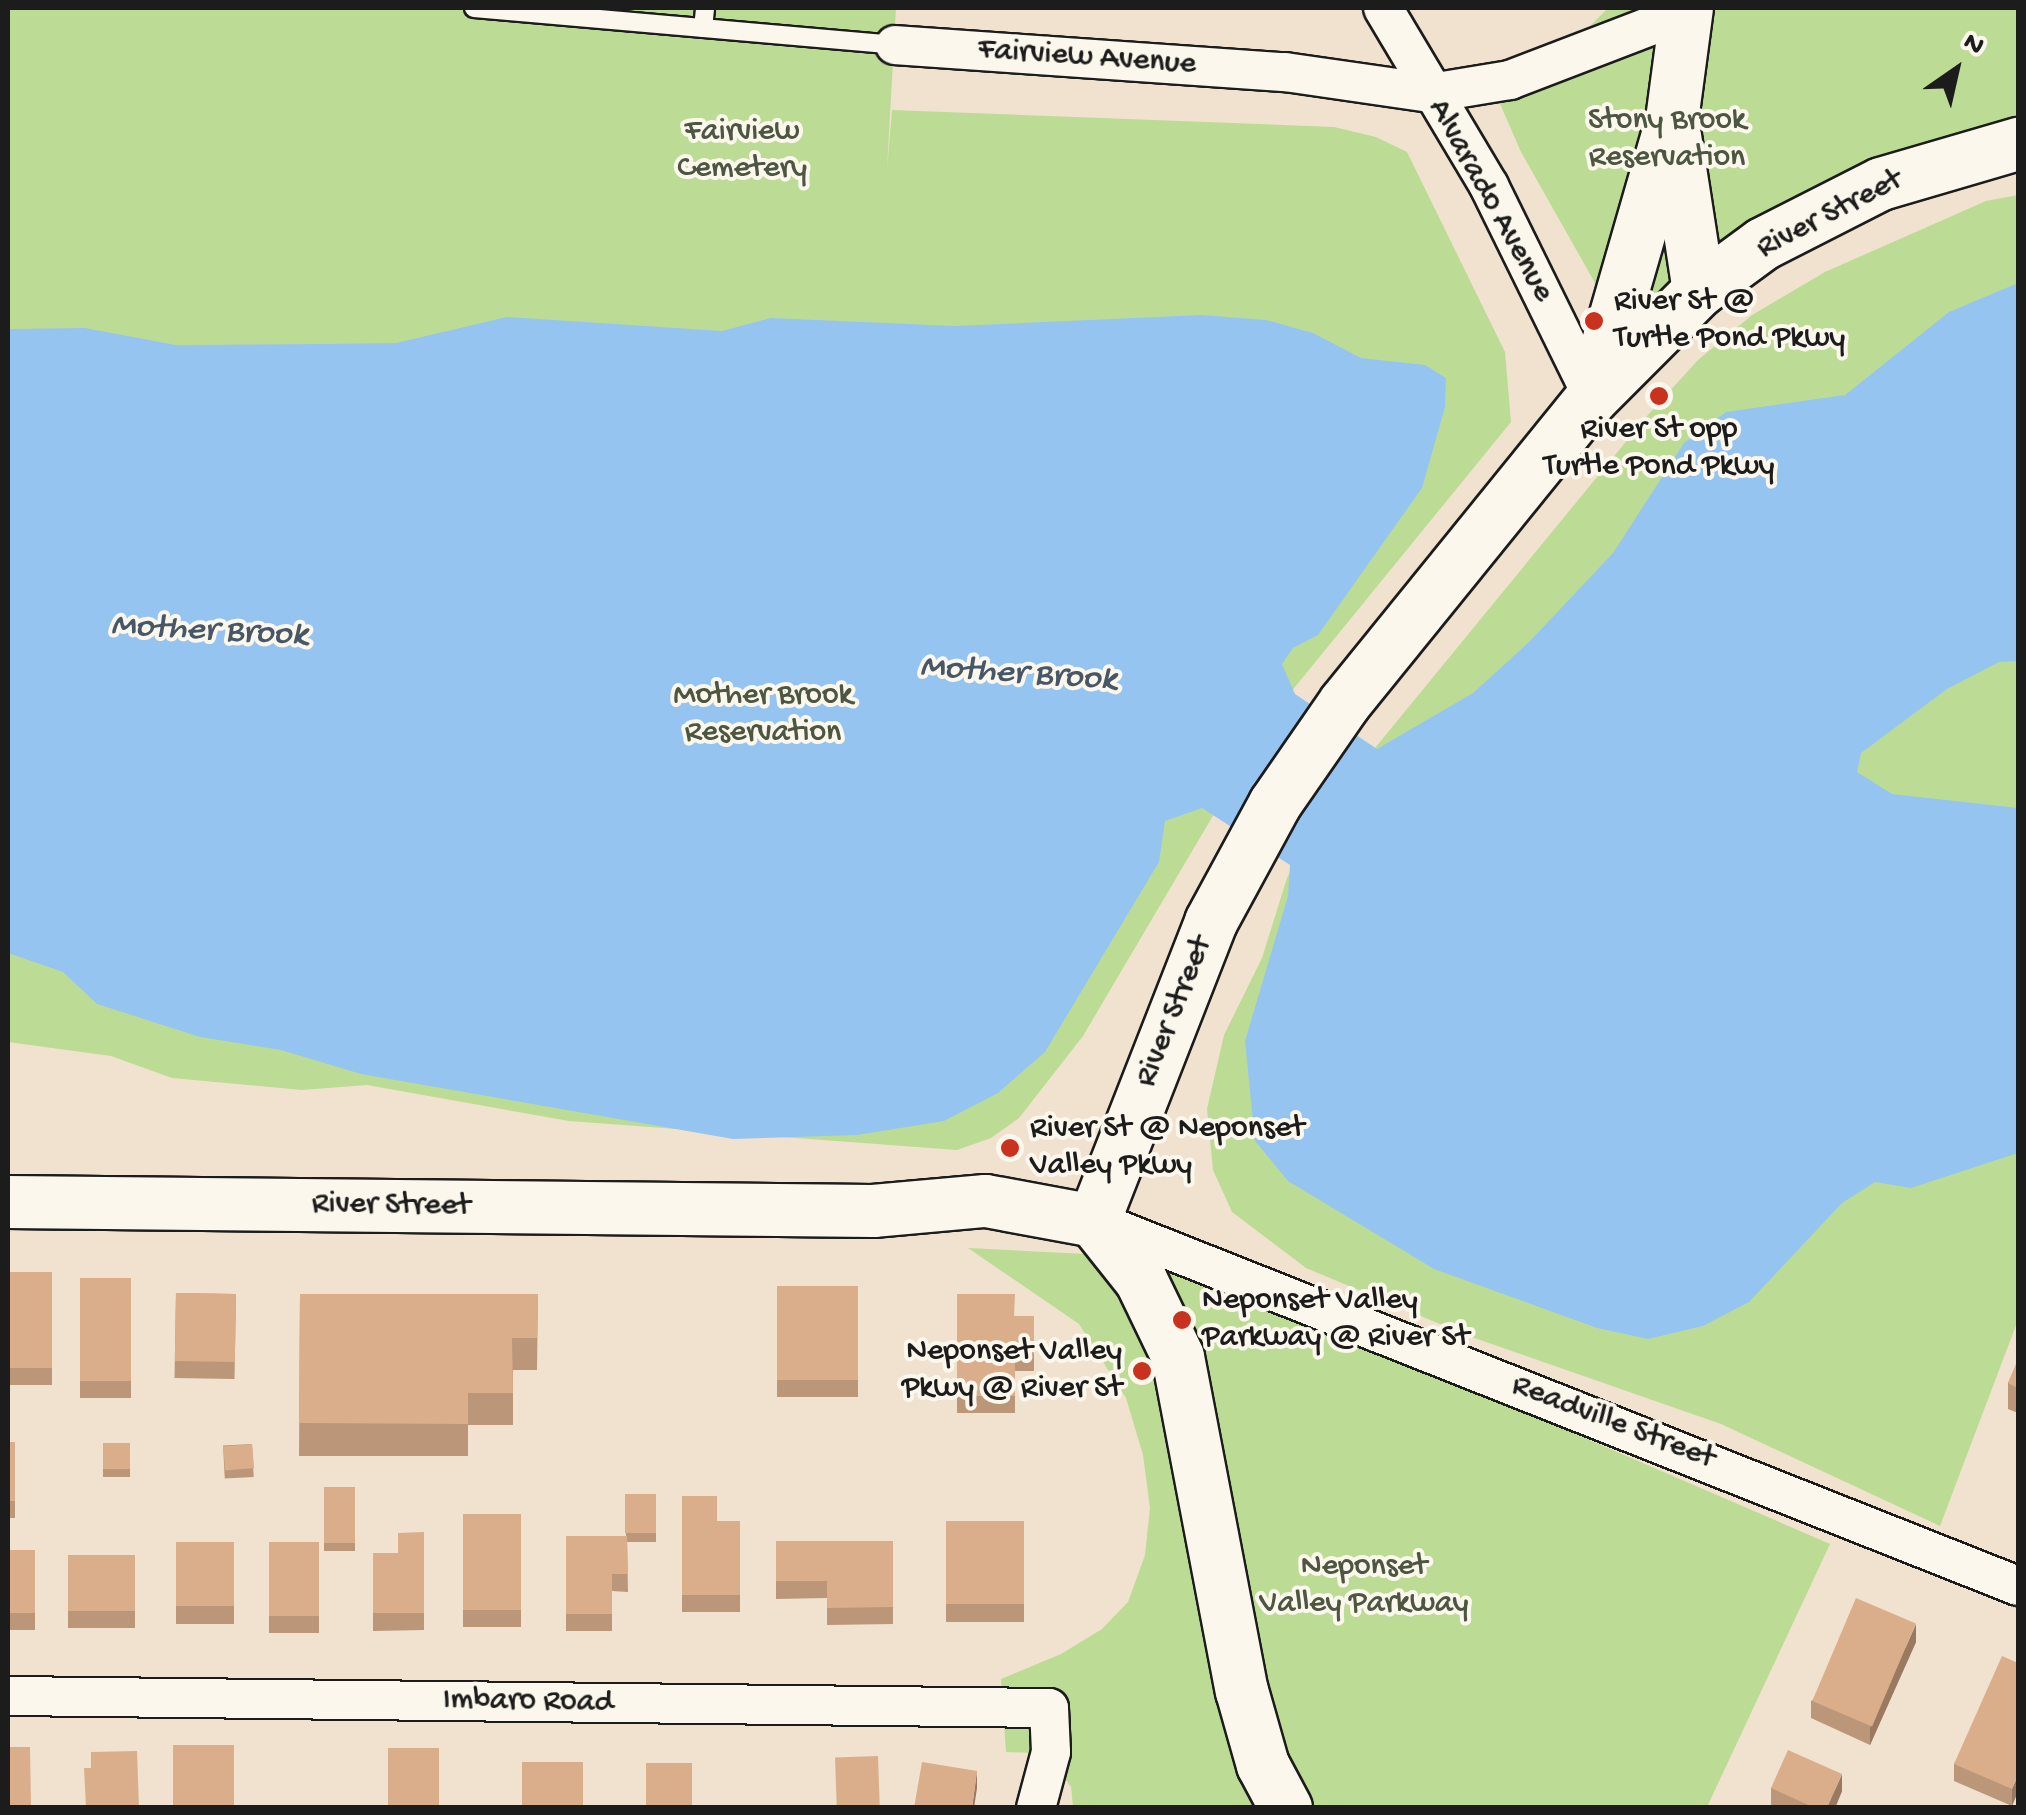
<!DOCTYPE html>
<html>
<head>
<meta charset="utf-8">
<style>
	body { margin:0 }
	#map { position:relative; width:2026px; height:1815px; overflow:hidden; background:#f1e1cf; font-family:"Gochi Hand",sans-serif }
	div>[style] { position:absolute }
	[style*='--x'] { left:calc(var(--x)*1px); top:calc(var(--y)*1px); width:calc(var(--w)*1px); rotate:calc(var(--a)*1deg) }
	.green>* { inset:0; background:#bcdc95 }
	.water>* { inset:0; background:#96c4f1 }
	.roads { filter:drop-shadow(2px 0 #1c1c1c) drop-shadow(-2px 0 #1c1c1c) drop-shadow(0 2px #1c1c1c) drop-shadow(0 -2px #1c1c1c) }
	.lane>* { height:18px; margin:-9px; padding:0 9px; transform-origin:9px; border-radius:9px; background:#fbf7ec }
	.street>* { height:38px; margin:-19px; padding:0 19px; transform-origin:19px; border-radius:19px; background:#fbf7ec }
	.secondary>* { height:52px; margin:-26px; padding:0 26px; transform-origin:26px; border-radius:26px; background:#fbf7ec }
	.wall>* { inset:0; background:#bb9678; transform-origin:0 0 }
	.shaded-wall>* { inset:0; background:#997a61 }
	.building>* { inset:0; background:#daae8b; transform-origin:0 0 }
	.dots>* { width:28px; height:28px; translate:-50% -50%; box-sizing:border-box; border:5px solid #fbf7ec; border-radius:50% }
	span { translate:-50% -50%; white-space:nowrap; text-align:center; line-height:1.15; -webkit-text-stroke:8px #fbf7ec; paint-order:stroke }
	.street-label { font-size:32px; color:#1c1c1c }
	.park-label { font-size:32px; color:#4c5640 }
	.poi-label { font-size:32px; color:#1c1c1c }
	.left { translate:0 -50%; text-align:left }
	.right { translate:-100% -50%; text-align:right }
	.water-label { font-size:35px; color:#475767; font-style:italic }
	.frame { position:absolute; inset:0; border:10px solid #1c1c1c; pointer-events:none }
	.north { position:absolute; left:1906px; top:20px; width:100px; height:100px; -webkit-text-stroke:8px #fbf7ec; paint-order:stroke; rotate:34deg; font-size:28px; font-weight:700; line-height:40px; text-align:center; color:#1c1c1c }
	.north::after { content:''; display:block; margin:auto; width:35px; height:45px; background:#1c1c1c; clip-path:polygon(50% 0,100% 100%,50% 72%,0 100%) }
</style>
</head>
<body>
<div id="map">
	<div class="green">
		<i style="clip-path:polygon(8px 8px,896px 8px,887px 169px,892px 110px,1334px 127px,1376px 137px,1407px 152px,1505px 352px,1511px 422px,1273px 714px,1083px 1036px,1019px 1118px,991px 1138px,957px 1150px,569px 1121px,367px 1085px,302px 1090px,172px 1078px,111px 1056px,8px 1042px)"></i>
		<i style="clip-path:polygon(1608px 8px,2018px 8px,2018px 116px,1815px 203px,1621px 329px,1521px 152px,1484px 67px,1520px 68px,1585px 31px)"></i>
		<i style="clip-path:polygon(2018px 195px,2018px 1320px,1940px 1526px,1721px 1424px,1466px 1335px,1306px 1268px,1232px 1212px,1213px 1170px,1207px 1109px,1224px 1035px,1262px 958px,1287px 878px,1325px 809px,1647px 416px,1698px 360px,1752px 315px,1825px 272px,1986px 201px)"></i>
		<i style="clip-path:polygon(968px 1248px,1126px 1256px,1504px 1403px,1830px 1544px,1707px 1807px,1073px 1807px,1071px 1787px,1058px 1769px,1035px 1753px,1006px 1752px,1001px 1679px,1061px 1654px,1102px 1629px,1128px 1602px,1145px 1555px,1150px 1508px,1143px 1455px,1126px 1398px,1079px 1324px)"></i>
	</div>
	<div class="water">
		<i style="clip-path:polygon(2018px 283px,2018px 661px,1999px 662px,1947px 689px,1861px 753px,1857px 772px,1892px 794px,2018px 808px,2018px 1153px,1911px 1188px,1875px 1182px,1842px 1203px,1749px 1302px,1703px 1326px,1648px 1339px,1597px 1328px,1434px 1269px,1288px 1181px,1255px 1141px,1245px 1041px,1288px 896px,1290px 865px,1202px 808px,1165px 821px,1159px 862px,1045px 1052px,998px 1093px,944px 1121px,857px 1135px,733px 1139px,361px 1074px,281px 1050px,200px 1037px,97px 1004px,63px 972px,8px 953px,8px 329px,85px 328px,176px 345px,326px 344px,396px 343px,507px 317px,722px 331px,771px 318px,955px 326px,1201px 315px,1266px 320px,1313px 333px,1361px 358px,1425px 365px,1446px 378px,1445px 407px,1422px 488px,1318px 635px,1293px 648px,1282px 664px,1295px 694px,1377px 749px,1473px 693px,1530px 641px,1613px 553px,1684px 443px,1726px 412px,1845px 395px,1949px 312px)"></i>
	</div>
	<div class="roads">
		<div class="lane">
			<i style="--x:474;--y:8;--w:423;--a:5"></i>
			<i style="--x:703;--y:28;--w:20;--a:-84"></i>
		</div>
		<div class="street">
			<i style="--x:1383;--y:8;--w:207;--a:59.2"></i>
			<i style="--x:1489;--y:186;--w:235;--a:63.8"></i>
			<i style="--x:895;--y:45;--w:391;--a:4"></i>
			<i style="--x:1285;--y:72;--w:148;--a:8.2"></i>
			<i style="--x:1431;--y:93;--w:80;--a:-9.3"></i>
			<i style="--x:1510;--y:80;--w:190;--a:-21"></i>
			<i style="--x:1101;--y:1223;--w:986;--a:21.6"></i>
			<i style="--x:8;--y:1696;--w:1041;--a:0.66"></i>
			<i style="--x:1049;--y:1708;--w:44;--a:87.4"></i>
			<i style="--x:1051;--y:1752;--w:58;--a:105"></i>
		</div>
		<div class="secondary">
			<i style="--x:1675;--y:136;--w:157;--a:81.2"></i>
			<i style="--x:1594;--y:391;--w:282;--a:-73.9"></i>
			<i style="--x:1672;--y:120;--w:113;--a:-82.4"></i>
			<i style="--x:8;--y:1202;--w:865;--a:0.6"></i>
			<i style="--x:873;--y:1211;--w:113;--a:-5.1"></i>
			<i style="--x:986;--y:1201;--w:110;--a:10.5"></i>
			<i style="--x:1094;--y:1221;--w:321;--a:-68.6"></i>
			<i style="--x:1211;--y:922;--w:134;--a:-61.5"></i>
			<i style="--x:1275;--y:804;--w:123;--a:-55.3"></i>
			<i style="--x:1345;--y:703;--w:394;--a:-51"></i>
			<i style="--x:1593;--y:397;--w:150;--a:-45"></i>
			<i style="--x:1699;--y:291;--w:79;--a:-36.3"></i>
			<i style="--x:1763;--y:244;--w:132;--a:-27"></i>
			<i style="--x:1881;--y:184;--w:143;--a:-16.3"></i>
			<i style="--x:1094;--y:1221;--w:75;--a:51.5"></i>
			<i style="--x:1141;--y:1280;--w:85;--a:64.3"></i>
			<i style="--x:1178;--y:1357;--w:340;--a:79.2"></i>
			<i style="--x:1242;--y:1691;--w:77;--a:74.2"></i>
			<i style="--x:1263;--y:1765;--w:49;--a:61.9"></i>
		</div>
	</div>
	<div class="wall">
		<i style="left:8px;top:1272px;width:44px;height:113px"></i>
		<i style="left:131px;top:1278px;width:120px;height:51px;rotate:90deg"></i>
		<i style="left:777px;top:1286px;width:81px;height:111px"></i>
		<i style="left:176px;top:1293px;width:60px;height:85px;rotate:1deg"></i>
		<i style="clip-path:polygon(300px 1294px,538px 1294px,537px 1370px,513px 1370px,513px 1425px,468px 1425px,468px 1456px,299px 1456px)"></i>
		<i style="clip-path:polygon(957px 1294px,1015px 1316px,1034px 1316px,1034px 1371px,1015px 1371px,1015px 1413px,957px 1413px)"></i>
		<i style="clip-path:polygon(2018px 1360px,2018px 1413px,2008px 1409px,2008px 1383px)"></i>
		<i style="left:8px;top:1442px;width:7px;height:76px"></i>
		<i style="left:130px;top:1443px;width:34px;height:27px;rotate:90deg"></i>
		<i style="left:252px;top:1444px;width:33px;height:29px;rotate:87deg"></i>
		<i style="left:324px;top:1487px;width:31px;height:64px"></i>
		<i style="clip-path:polygon(625px 1494px,656px 1494px,656px 1542px,627px 1542px,628px 1592px,612px 1591px,612px 1631px,566px 1631px,566px 1536px,626px 1536px)"></i>
		<i style="clip-path:polygon(682px 1496px,717px 1521px,740px 1521px,740px 1612px,682px 1612px)"></i>
		<i style="left:463px;top:1514px;width:58px;height:113px"></i>
		<i style="left:946px;top:1521px;width:78px;height:101px"></i>
		<i style="clip-path:polygon(424px 1532px,424px 1630px,373px 1631px,373px 1553px,398px 1553px)"></i>
		<i style="clip-path:polygon(776px 1541px,893px 1541px,893px 1624px,827px 1625px,827px 1598px,776px 1599px)"></i>
		<i style="left:176px;top:1542px;width:58px;height:82px"></i>
		<i style="left:269px;top:1542px;width:50px;height:91px"></i>
		<i style="left:8px;top:1550px;width:27px;height:80px"></i>
		<i style="left:68px;top:1555px;width:67px;height:73px"></i>
		<i style="clip-path:polygon(1916px 1642px,1870px 1745px,1811px 1718px,1811px 1701px)"></i>
		<i style="clip-path:polygon(2018px 1663px,2012px 1806px,1954px 1781px,1954px 1764px)"></i>
		<i style="clip-path:polygon(1771px 1788px,1842px 1791px,1835px 1808px,1775px 1808px,1771px 1806px)"></i>
	</div>
	<div class="shaded-wall">
		<i style="clip-path:polygon(1916px 1624px,1916px 1642px,1870px 1745px,1870px 1728px)"></i>
		<i style="clip-path:polygon(977px 1771px,977px 1788px,974px 1808px,972px 1808px)"></i>
		<i style="clip-path:polygon(1842px 1774px,1842px 1791px,1835px 1808px,1827px 1808px)"></i>
		<i style="clip-path:polygon(2018px 1775px,2018px 1792px,2012px 1806px,2012px 1789px)"></i>
	</div>
	<div class="building">
		<i style="left:8px;top:1272px;width:44px;height:96px"></i>
		<i style="left:131px;top:1278px;width:103px;height:51px;rotate:90deg"></i>
		<i style="left:777px;top:1286px;width:81px;height:94px"></i>
		<i style="left:176px;top:1293px;width:60px;height:68px;rotate:1deg"></i>
		<i style="clip-path:polygon(300px 1294px,538px 1294px,537px 1338px,512px 1338px,513px 1393px,468px 1393px,468px 1424px,299px 1423px)"></i>
		<i style="clip-path:polygon(957px 1294px,1015px 1294px,1014px 1316px,1034px 1316px,1034px 1354px,1015px 1354px,1015px 1396px,957px 1396px)"></i>
		<i style="clip-path:polygon(2018px 1360px,2018px 1388px,2008px 1383px)"></i>
		<i style="left:8px;top:1442px;width:7px;height:59px"></i>
		<i style="left:130px;top:1443px;width:26px;height:27px;rotate:90deg"></i>
		<i style="left:252px;top:1444px;width:24px;height:29px;rotate:85deg"></i>
		<i style="left:324px;top:1487px;width:31px;height:56px"></i>
		<i style="left:625px;top:1494px;width:31px;height:39px"></i>
		<i style="clip-path:polygon(682px 1496px,717px 1496px,717px 1521px,740px 1521px,740px 1595px,682px 1595px)"></i>
		<i style="left:463px;top:1514px;width:58px;height:96px"></i>
		<i style="left:946px;top:1521px;width:78px;height:83px"></i>
		<i style="clip-path:polygon(424px 1532px,424px 1613px,373px 1613px,373px 1553px,398px 1553px,398px 1533px)"></i>
		<i style="clip-path:polygon(566px 1536px,627px 1536px,628px 1574px,612px 1574px,612px 1614px,566px 1614px)"></i>
		<i style="clip-path:polygon(776px 1541px,893px 1541px,893px 1607px,827px 1608px,827px 1581px,776px 1581px)"></i>
		<i style="left:176px;top:1542px;width:58px;height:64px"></i>
		<i style="left:269px;top:1542px;width:50px;height:74px"></i>
		<i style="left:8px;top:1550px;width:27px;height:63px"></i>
		<i style="left:68px;top:1555px;width:67px;height:56px"></i>
		<i style="left:1856px;top:1598px;width:65px;height:112px;rotate:23deg"></i>
		<i style="clip-path:polygon(2002px 1656px,2018px 1663px,2018px 1775px,2012px 1789px,1954px 1764px)"></i>
		<i style="left:173px;top:1745px;width:61px;height:63px"></i>
		<i style="clip-path:polygon(8px 1747px,30px 1747px,31px 1805px,20px 1805px,20px 1808px,8px 1808px)"></i>
		<i style="left:388px;top:1748px;width:51px;height:60px"></i>
		<i style="clip-path:polygon(1788px 1750px,1842px 1774px,1827px 1808px,1815px 1808px,1771px 1788px)"></i>
		<i style="clip-path:polygon(137px 1751px,139px 1808px,86px 1808px,84px 1768px,91px 1768px,91px 1752px)"></i>
		<i style="left:878px;top:1756px;width:52px;height:43px;rotate:88deg"></i>
		<i style="left:522px;top:1762px;width:61px;height:46px"></i>
		<i style="clip-path:polygon(922px 1762px,977px 1771px,972px 1808px,914px 1808px)"></i>
		<i style="left:646px;top:1763px;width:46px;height:45px"></i>
	</div>
	<div class="dots">
		<i style="left:1594px;top:321px;background:#c8321e"></i>
		<i style="left:1659px;top:396px;background:#c8321e"></i>
		<i style="left:1010px;top:1148px;background:#c8321e"></i>
		<i style="left:1182px;top:1320px;background:#c8321e"></i>
		<i style="left:1142px;top:1371px;background:#c8321e"></i>
	</div>
	<div class="street-label">
		<span style="left:1087px;top:58px;rotate:4deg">Fairview Avenue</span>
		<span style="left:1490px;top:201px;rotate:61deg">Alvarado Avenue</span>
		<span style="left:1830px;top:215px;rotate:-27deg">River Street</span>
		<span style="left:1175px;top:1012px;rotate:-68deg">River Street</span>
		<span style="left:391px;top:1206px;rotate:1deg">River Street</span>
		<span style="left:1613px;top:1423px;rotate:21deg">Readville Street</span>
		<span style="left:528px;top:1702px;rotate:1deg">Imbaro Road</span>
	</div>
	<div class="park-label">
		<span style="left:1667px;top:140px">Stony Brook<br>Reservation</span>
		<span style="left:742px;top:151px">Fairview<br>Cemetery</span>
		<span style="left:763px;top:715px">Mother Brook<br>Reservation</span>
		<span style="left:1364px;top:1586px">Neponset<br>Valley Parkway</span>
	</div>
	<div class="poi-label">
		<span class="left" style="left:1614px;top:321px">River St @<br>Turtle Pond Pkwy</span>
		<span style="left:1659px;top:449px">River St opp<br>Turtle Pond Pkwy</span>
		<span class="left" style="left:1030px;top:1148px">River St @ Neponset<br>Valley Pkwy</span>
		<span class="left" style="left:1202px;top:1320px">Neponset Valley<br>Parkway @ River St</span>
		<span class="right" style="left:1122px;top:1371px">Neponset Valley<br>Pkwy @ River St</span>
	</div>
	<div class="water-label">
		<span style="left:209px;top:632px;rotate:3deg">Mother Brook</span>
		<span style="left:1018px;top:675px;rotate:4deg">Mother Brook</span>
	</div>
	<div class="frame"></div>
	<div class="north">N</div>
</div>
</body>
</html>
